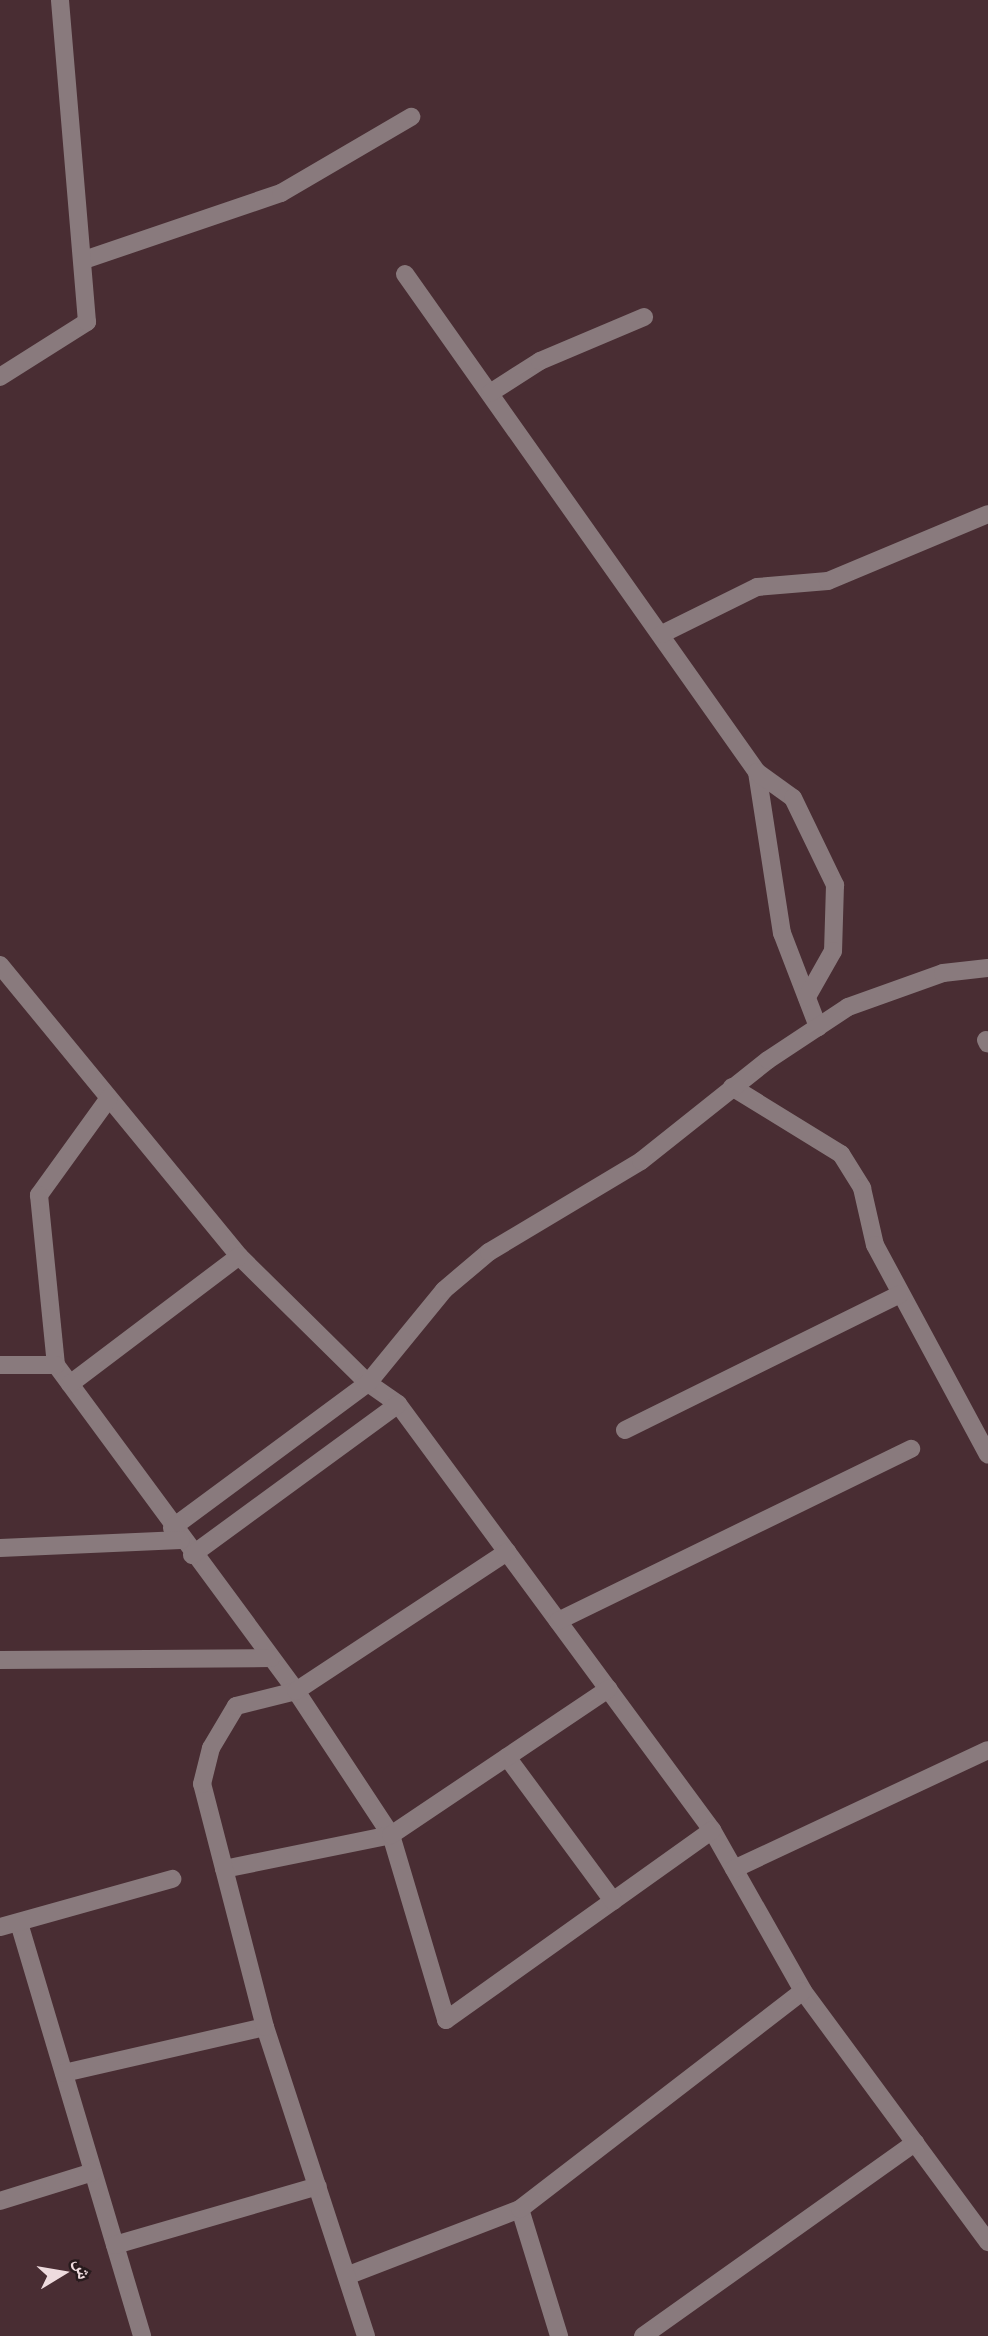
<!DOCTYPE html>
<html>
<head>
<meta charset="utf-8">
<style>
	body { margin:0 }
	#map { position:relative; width:988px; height:2336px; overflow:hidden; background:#492d33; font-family:"Noto Sans","Noto Naskh Arabic",sans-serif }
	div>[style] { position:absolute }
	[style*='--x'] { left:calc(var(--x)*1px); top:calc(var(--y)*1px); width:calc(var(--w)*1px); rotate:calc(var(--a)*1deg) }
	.minor>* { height:18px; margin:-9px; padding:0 9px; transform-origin:9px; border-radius:9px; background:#897a7d }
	span { translate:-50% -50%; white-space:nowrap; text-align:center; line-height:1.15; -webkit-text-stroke:7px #271a1c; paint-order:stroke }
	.north { position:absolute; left:28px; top:2238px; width:70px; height:70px; -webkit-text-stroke:5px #271a1c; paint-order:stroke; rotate:79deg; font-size:19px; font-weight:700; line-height:28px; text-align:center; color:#eedbde }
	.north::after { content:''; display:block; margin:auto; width:24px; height:32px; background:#eedbde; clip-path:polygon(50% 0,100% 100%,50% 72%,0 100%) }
</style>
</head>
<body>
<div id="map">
	<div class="minor">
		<i style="--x:84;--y:260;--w:208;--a:-18.8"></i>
		<i style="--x:281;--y:193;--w:151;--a:-30.3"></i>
		<i style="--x:405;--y:274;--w:610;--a:54.75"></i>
		<i style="--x:757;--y:772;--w:163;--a:81.2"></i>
		<i style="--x:782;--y:933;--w:101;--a:69"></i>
		<i style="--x:0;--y:377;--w:103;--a:-32.3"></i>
		<i style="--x:87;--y:322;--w:323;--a:-94.8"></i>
		<i style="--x:490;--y:393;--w:59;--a:-32.6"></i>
		<i style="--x:540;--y:361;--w:113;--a:-22.9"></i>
		<i style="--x:662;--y:634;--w:106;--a:-26.3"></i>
		<i style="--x:757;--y:587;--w:71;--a:-4.8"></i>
		<i style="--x:828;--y:581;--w:173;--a:-22.7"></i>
		<i style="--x:757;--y:772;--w:44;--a:35.8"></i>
		<i style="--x:793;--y:798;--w:97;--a:64.2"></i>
		<i style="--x:835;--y:885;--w:66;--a:91.7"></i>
		<i style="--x:833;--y:951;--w:53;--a:119.5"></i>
		<i style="--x:0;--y:965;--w:377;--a:50.6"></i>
		<i style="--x:239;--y:1256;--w:181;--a:44.6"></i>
		<i style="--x:368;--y:1383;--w:37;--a:35"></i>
		<i style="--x:398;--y:1404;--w:529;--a:53.61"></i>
		<i style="--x:712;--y:1830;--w:185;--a:60.5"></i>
		<i style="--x:803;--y:1991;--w:312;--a:53.6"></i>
		<i style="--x:986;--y:1040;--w:4;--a:63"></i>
		<i style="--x:732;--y:1087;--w:128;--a:31.6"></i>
		<i style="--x:841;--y:1154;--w:40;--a:58"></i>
		<i style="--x:862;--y:1188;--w:58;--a:77.2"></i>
		<i style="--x:875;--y:1245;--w:238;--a:61.7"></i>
		<i style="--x:109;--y:1098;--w:120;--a:125.8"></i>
		<i style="--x:39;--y:1195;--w:171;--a:84.3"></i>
		<i style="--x:56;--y:1365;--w:405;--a:53.6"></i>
		<i style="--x:296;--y:1691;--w:173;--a:56.6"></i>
		<i style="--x:391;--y:1835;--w:193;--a:73.4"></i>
		<i style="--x:446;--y:2020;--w:327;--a:-35.5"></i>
		<i style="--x:0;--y:1365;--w:56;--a:0"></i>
		<i style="--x:70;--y:1384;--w:212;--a:-37.1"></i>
		<i style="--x:625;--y:1430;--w:307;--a:-26.3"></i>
		<i style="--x:172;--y:1528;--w:244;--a:-36.5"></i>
		<i style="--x:368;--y:1383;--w:120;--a:-50.7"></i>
		<i style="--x:444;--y:1290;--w:59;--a:-40.2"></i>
		<i style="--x:489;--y:1252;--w:177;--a:-30.9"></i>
		<i style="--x:641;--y:1161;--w:162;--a:-38.5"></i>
		<i style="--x:768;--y:1060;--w:96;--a:-33.5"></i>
		<i style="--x:848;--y:1007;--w:101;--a:-19.7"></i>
		<i style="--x:943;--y:973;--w:45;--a:-6.3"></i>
		<i style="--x:0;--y:1548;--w:181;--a:-2.5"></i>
		<i style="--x:192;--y:1555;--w:255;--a:-36.2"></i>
		<i style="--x:558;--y:1621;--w:393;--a:-26"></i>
		<i style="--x:0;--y:1660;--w:271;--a:-0.4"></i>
		<i style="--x:507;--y:1757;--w:179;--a:53.6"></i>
		<i style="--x:224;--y:1869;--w:170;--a:-11.5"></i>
		<i style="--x:391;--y:1835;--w:262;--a:-33.9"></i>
		<i style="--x:734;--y:1869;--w:280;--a:-25.1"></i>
		<i style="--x:19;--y:1923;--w:431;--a:73.4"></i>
		<i style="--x:0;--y:1927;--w:179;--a:-15.6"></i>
		<i style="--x:64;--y:2073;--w:206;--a:-12.9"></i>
		<i style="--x:0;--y:2201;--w:97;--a:-17.3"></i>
		<i style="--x:520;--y:2209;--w:133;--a:72.9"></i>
		<i style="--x:115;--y:2245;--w:211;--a:-16.2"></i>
		<i style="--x:349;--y:2275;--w:183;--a:-21.1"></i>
		<i style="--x:520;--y:2209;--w:357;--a:-37.6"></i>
		<i style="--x:366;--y:2336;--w:325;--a:-108.1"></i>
		<i style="--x:265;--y:2027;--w:251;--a:-104.5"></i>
		<i style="--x:202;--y:1784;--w:37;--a:-76"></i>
		<i style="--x:211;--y:1748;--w:49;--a:-59.2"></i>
		<i style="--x:236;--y:1706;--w:62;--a:-14"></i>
		<i style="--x:296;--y:1691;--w:253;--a:-33.4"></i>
		<i style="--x:643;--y:2336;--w:334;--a:-35.4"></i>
	</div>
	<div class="north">ش</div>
</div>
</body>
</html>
